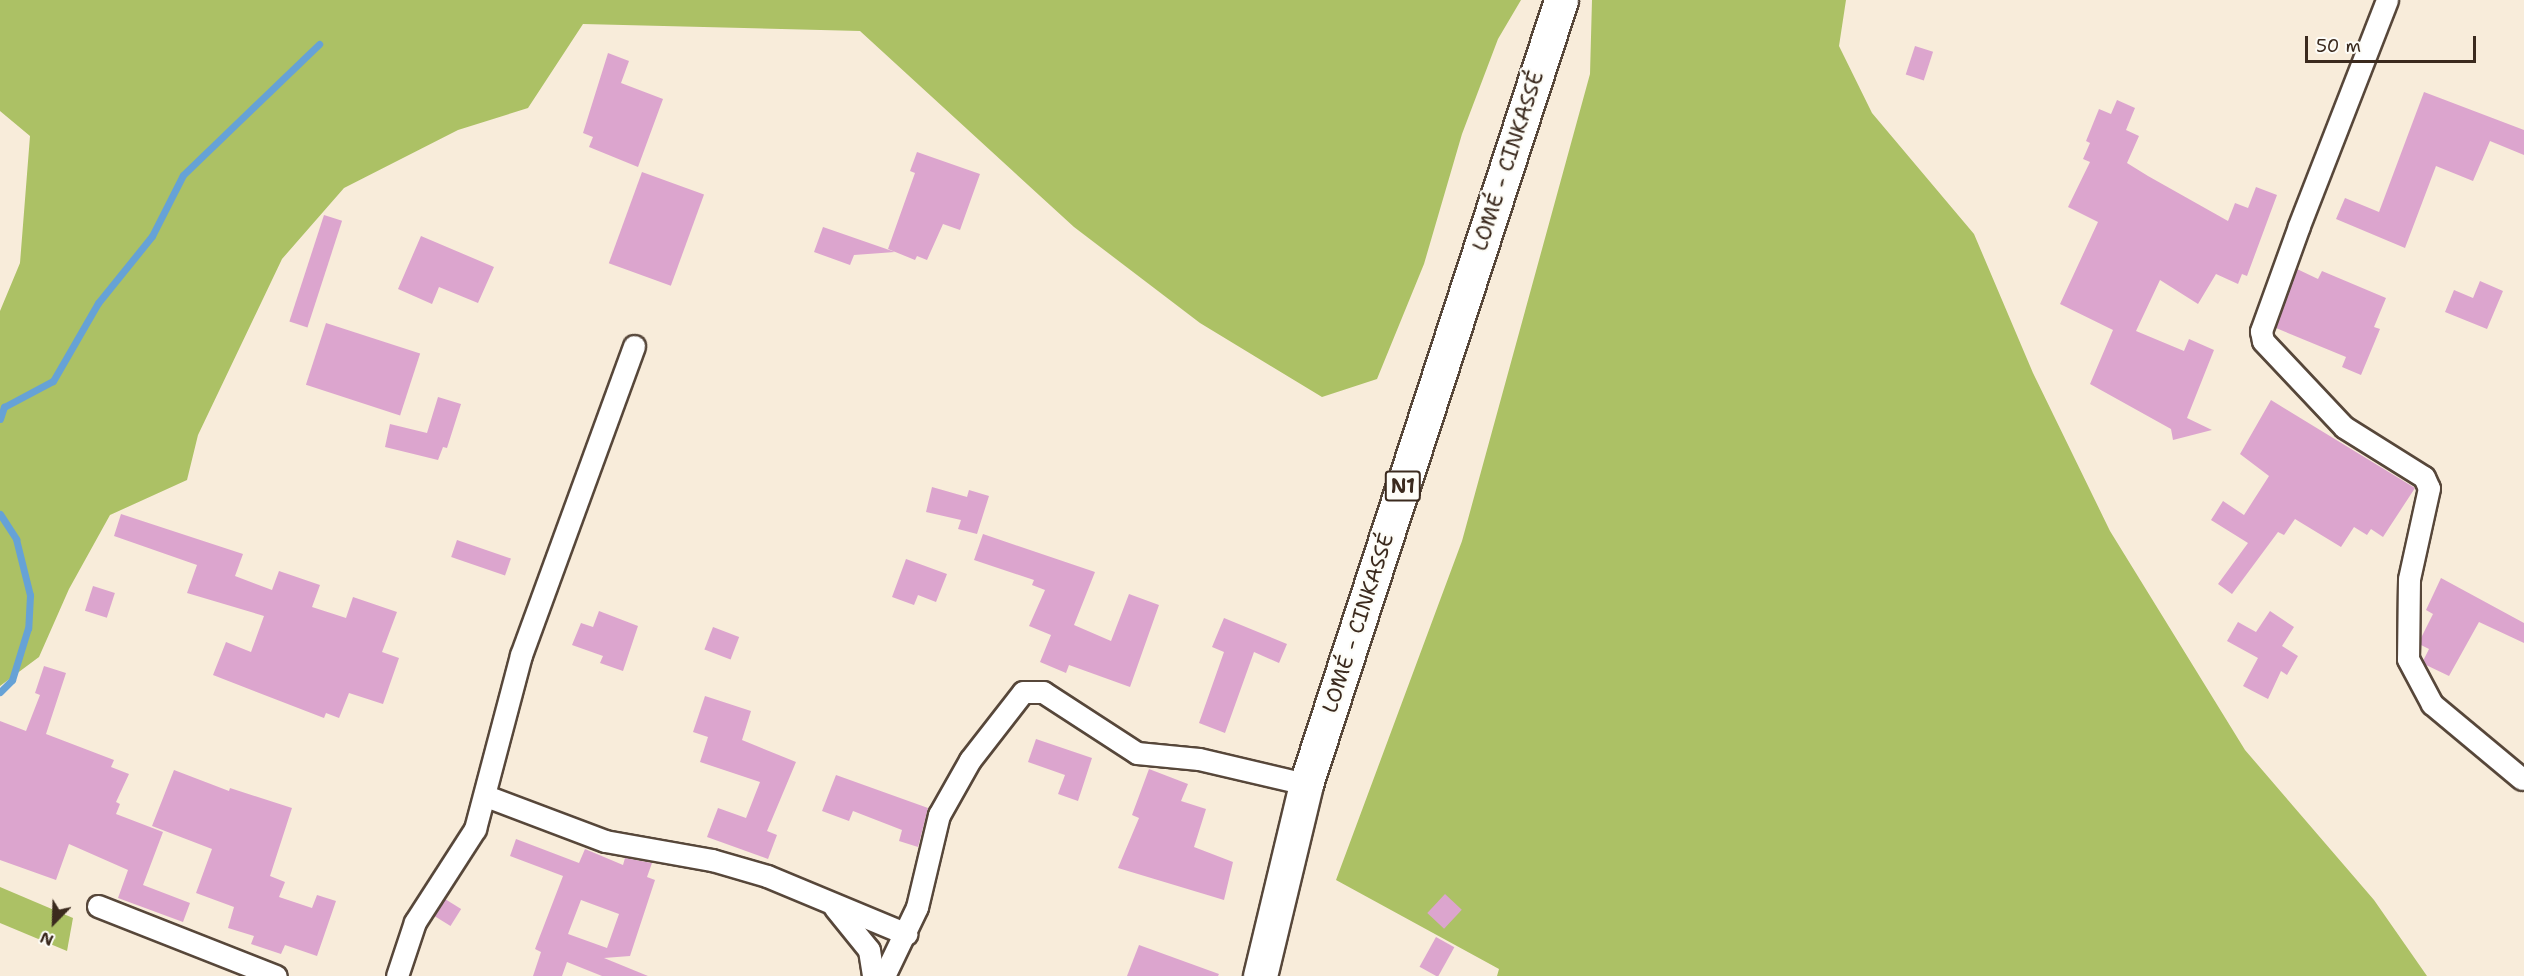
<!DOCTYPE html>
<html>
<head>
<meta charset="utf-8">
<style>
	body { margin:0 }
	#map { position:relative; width:2524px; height:976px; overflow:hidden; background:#f8ecda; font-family:"Shantell Sans",sans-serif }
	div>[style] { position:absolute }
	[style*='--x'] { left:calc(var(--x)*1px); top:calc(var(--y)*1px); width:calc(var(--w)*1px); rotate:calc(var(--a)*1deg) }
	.green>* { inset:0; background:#acc165 }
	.stream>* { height:7px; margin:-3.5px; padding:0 3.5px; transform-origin:3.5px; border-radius:3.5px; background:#66a2d6 }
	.building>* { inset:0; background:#dca5ce; transform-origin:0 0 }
	.roads { filter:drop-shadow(2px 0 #57473a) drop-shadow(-2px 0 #57473a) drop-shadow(0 2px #57473a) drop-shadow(0 -2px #57473a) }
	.minor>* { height:21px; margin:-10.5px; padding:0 10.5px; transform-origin:10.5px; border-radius:10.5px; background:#fff }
	.trunk>* { height:33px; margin:-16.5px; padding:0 16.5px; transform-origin:16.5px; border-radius:16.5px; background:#fff }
	span { translate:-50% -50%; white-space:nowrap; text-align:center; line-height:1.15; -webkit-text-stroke:4.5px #fdfcf7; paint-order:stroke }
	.shield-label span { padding:2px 4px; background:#fdfcf7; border:2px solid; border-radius:4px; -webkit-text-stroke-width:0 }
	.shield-label { font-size:20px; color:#3b2a1e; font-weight:700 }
	.street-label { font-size:21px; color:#3b2a1e }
	.north { position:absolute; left:24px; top:892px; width:60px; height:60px; -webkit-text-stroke:4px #fdfcf7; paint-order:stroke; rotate:203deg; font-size:16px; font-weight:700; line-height:24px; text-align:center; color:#3b2a1e }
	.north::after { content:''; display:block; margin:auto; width:21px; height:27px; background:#3b2a1e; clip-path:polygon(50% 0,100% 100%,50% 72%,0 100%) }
	.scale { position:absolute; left:2305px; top:36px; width:171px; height:27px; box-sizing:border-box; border:3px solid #3b2a1e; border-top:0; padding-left:8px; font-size:18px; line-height:21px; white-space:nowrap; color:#3b2a1e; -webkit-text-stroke:4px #fdfcf7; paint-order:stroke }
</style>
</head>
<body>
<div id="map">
	<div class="green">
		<i style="clip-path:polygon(0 0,1521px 0,1498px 39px,1462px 134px,1424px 264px,1377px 379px,1322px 397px,1200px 323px,1074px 227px,860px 31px,583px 24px,528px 108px,458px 130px,344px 188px,282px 259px,198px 435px,187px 480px,110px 515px,69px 589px,39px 657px,0 686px,0 311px,20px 263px,30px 136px,0 111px)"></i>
		<i style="clip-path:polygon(1592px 0,1846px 0,1839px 46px,1872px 113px,1974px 234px,2033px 373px,2110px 531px,2245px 750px,2374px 900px,2427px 976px,1497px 976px,1499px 969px,1336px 880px,1462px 541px,1590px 74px)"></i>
		<i style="clip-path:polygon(0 887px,73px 918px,67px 951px,0 923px)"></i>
	</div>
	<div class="stream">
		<i style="--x:0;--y:419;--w:13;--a:-72"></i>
		<i style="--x:4;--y:407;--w:55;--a:-28"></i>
		<i style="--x:53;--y:381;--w:90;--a:-60"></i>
		<i style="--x:98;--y:303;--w:86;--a:-51.1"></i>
		<i style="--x:152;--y:236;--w:68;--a:-63.1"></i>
		<i style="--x:183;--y:175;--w:189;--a:-43.9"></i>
		<i style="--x:0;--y:514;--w:30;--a:57"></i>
		<i style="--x:16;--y:539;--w:58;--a:76"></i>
		<i style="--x:30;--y:595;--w:33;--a:93"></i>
		<i style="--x:28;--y:628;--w:54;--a:107.1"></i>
		<i style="--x:12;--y:680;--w:17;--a:135"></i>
	</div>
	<div class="building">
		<i style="left:1915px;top:46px;width:19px;height:30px;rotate:18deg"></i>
		<i style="clip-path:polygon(608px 53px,629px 61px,621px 83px,663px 99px,638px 167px,589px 147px,593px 137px,583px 133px)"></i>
		<i style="clip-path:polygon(2424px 92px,2524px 130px,2524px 155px,2490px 141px,2473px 181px,2436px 166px,2405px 248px,2336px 219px,2345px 198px,2379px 212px)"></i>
		<i style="clip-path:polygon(2117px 100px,2135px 108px,2126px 130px,2139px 136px,2127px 163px,2148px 176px,2228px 221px,2235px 203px,2248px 208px,2256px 187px,2277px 195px,2247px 276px,2242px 274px,2238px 284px,2216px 274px,2198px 304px,2160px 280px,2136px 331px,2184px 351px,2189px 339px,2214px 350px,2187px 418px,2212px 430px,2173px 440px,2171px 429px,2090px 384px,2113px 330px,2060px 304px,2098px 222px,2068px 207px,2090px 162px,2083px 159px,2090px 143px,2086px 141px,2099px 109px,2111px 114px)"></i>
		<i style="clip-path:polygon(917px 152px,980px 174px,960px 230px,943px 224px,927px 260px,917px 256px,915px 260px,888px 249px,915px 173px,910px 171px)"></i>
		<i style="left:642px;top:172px;width:66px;height:97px;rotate:20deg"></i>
		<i style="left:324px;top:215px;width:19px;height:112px;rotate:18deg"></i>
		<i style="clip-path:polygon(823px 227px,895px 252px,854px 255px,850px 265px,814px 252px)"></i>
		<i style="clip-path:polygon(421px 236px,494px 267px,478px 303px,439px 287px,432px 304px,398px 289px)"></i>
		<i style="clip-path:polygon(2297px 269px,2318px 279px,2322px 271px,2386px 298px,2374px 327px,2380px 329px,2361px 375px,2342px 367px,2346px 357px,2276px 328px)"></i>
		<i style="clip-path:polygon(2480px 281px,2503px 291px,2487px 329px,2445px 312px,2454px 290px,2473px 298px)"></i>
		<i style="left:326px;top:323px;width:99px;height:65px;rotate:18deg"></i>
		<i style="clip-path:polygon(438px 397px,461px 404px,447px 448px,443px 447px,438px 460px,385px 447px,390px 424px,427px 433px)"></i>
		<i style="clip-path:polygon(2271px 400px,2415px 488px,2383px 537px,2371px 529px,2367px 535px,2354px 527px,2341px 547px,2295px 519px,2284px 535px,2278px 532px,2232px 594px,2218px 584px,2248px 543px,2211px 520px,2223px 501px,2244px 515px,2269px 476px,2240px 454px)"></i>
		<i style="clip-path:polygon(932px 487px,967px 497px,969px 490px,989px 496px,977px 534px,958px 529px,961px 520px,926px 512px)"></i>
		<i style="clip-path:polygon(121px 514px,243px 554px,235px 576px,272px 590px,279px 571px,320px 585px,312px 607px,346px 618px,353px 597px,397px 612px,382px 652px,399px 658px,383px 704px,349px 693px,339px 718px,326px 713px,324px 718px,213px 675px,226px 642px,251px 652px,264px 616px,187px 593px,197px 565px,114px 536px)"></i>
		<i style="clip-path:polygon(983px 534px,1095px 572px,1074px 625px,1111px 641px,1129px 594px,1159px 605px,1130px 687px,1069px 665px,1066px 673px,1040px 662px,1051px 635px,1029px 626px,1045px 590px,1032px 585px,1034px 580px,974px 560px)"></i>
		<i style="left:457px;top:540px;width:57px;height:18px;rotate:19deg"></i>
		<i style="clip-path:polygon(906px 559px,947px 574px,936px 602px,918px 595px,914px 605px,892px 597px)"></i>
		<i style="clip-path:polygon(2441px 578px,2524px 623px,2524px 643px,2479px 622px,2449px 676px,2426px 665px,2423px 661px,2429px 649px,2421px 645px,2421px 638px,2433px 614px,2426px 610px)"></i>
		<i style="left:93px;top:586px;width:23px;height:26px;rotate:18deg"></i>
		<i style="clip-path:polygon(599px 611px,638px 626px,623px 671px,600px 663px,603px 656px,572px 645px,581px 623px,593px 627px)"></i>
		<i style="clip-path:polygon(2270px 611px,2294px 627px,2282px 646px,2298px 656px,2287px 675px,2281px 671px,2268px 699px,2243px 686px,2258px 658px,2227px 641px,2238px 622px,2256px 632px)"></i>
		<i style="clip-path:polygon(1224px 618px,1287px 644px,1279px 663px,1254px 652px,1225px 733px,1199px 723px,1224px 652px,1212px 647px)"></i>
		<i style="left:713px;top:627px;width:28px;height:24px;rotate:21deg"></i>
		<i style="clip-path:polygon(44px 666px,66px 673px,46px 734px,114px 760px,111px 767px,129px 774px,116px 802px,120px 804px,116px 814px,163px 832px,143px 885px,190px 903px,183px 922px,118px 898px,128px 870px,69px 844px,56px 880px,0 860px,0 721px,26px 731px,40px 695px,35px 693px)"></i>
		<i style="clip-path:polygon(705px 696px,751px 711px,742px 740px,796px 762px,767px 831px,777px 835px,768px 859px,707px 837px,718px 808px,746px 818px,760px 782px,700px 762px,708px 737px,693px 732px)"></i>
		<i style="clip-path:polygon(1036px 739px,1092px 758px,1078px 801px,1058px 794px,1065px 775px,1028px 762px)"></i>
		<i style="clip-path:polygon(1149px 769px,1188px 784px,1181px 801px,1206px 809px,1194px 847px,1233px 862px,1224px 900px,1118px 868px,1139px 818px,1132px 815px)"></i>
		<i style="clip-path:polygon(174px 770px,229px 791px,230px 788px,292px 808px,270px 876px,285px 882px,279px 897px,312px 908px,317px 895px,336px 901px,317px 956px,285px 945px,281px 954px,251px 944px,254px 936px,228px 928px,234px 907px,196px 893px,212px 849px,152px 826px)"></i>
		<i style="clip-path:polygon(836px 775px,928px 808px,918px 847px,899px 841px,902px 830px,853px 811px,849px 821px,822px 811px)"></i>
		<i style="clip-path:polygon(evenodd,516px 839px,579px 863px,585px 849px,623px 865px,625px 858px,652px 863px,647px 877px,655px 880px,630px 956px,604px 958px,648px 976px,602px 976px,567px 962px,562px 976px,533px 976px,541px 952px,535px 949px,563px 876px,510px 856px,516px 839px,581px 900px,619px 914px,607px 948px,568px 934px,581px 900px)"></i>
		<i style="left:1445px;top:894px;width:23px;height:26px;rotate:43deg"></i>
		<i style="left:445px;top:899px;width:19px;height:20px;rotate:32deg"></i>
		<i style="left:1436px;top:937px;width:21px;height:34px;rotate:29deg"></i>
		<i style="clip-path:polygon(1139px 945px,1219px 974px,1218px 976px,1127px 976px)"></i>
	</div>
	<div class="roads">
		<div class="minor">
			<i style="--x:2387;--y:0;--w:243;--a:111.3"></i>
			<i style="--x:2299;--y:226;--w:112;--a:109.9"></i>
			<i style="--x:2261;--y:331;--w:10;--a:79"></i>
			<i style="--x:2263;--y:341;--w:118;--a:46.7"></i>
			<i style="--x:2344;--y:427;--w:94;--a:32"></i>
			<i style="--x:2424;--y:477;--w:12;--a:66"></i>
			<i style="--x:2429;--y:488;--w:93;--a:102.4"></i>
			<i style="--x:2409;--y:579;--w:80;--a:90.7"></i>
			<i style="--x:2408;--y:659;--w:51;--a:61.9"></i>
			<i style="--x:2432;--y:704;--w:117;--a:39.8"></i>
			<i style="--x:486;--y:796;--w:127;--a:20.7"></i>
			<i style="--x:605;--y:841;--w:109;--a:10.1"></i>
			<i style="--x:712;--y:860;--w:57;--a:16.2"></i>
			<i style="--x:767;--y:876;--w:151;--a:22.6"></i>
			<i style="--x:98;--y:906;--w:191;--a:21.5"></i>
			<i style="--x:835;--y:908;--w:54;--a:51"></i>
			<i style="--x:869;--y:950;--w:26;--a:81"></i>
			<i style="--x:397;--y:976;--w:57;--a:-71.6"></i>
			<i style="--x:415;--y:922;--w:111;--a:-57.2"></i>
			<i style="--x:475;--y:829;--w:180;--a:-75.2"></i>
			<i style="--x:521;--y:655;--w:329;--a:-69.9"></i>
			<i style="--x:884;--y:976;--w:76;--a:-64.4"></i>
			<i style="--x:917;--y:907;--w:95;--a:-76.6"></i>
			<i style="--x:939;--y:815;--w:63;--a:-60.6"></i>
			<i style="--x:970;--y:760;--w:86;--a:-52.1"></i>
			<i style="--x:1023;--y:692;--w:20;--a:0"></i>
			<i style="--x:1043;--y:692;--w:112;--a:33"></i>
			<i style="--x:1137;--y:753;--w:62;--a:5.5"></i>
			<i style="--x:1199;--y:759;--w:110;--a:13.2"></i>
		</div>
		<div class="trunk">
			<i style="--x:1260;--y:976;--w:197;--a:-76.5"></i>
			<i style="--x:1306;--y:784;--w:824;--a:-71.98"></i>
		</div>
	</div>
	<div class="shield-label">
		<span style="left:1403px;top:486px">N1</span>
	</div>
	<div class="street-label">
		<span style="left:1508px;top:161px;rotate:-72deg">LOMÉ - CINKASSÉ</span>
		<span style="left:1358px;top:623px;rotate:-72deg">LOMÉ - CINKASSÉ</span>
	</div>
	<div class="north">N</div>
	<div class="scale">50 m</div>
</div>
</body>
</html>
